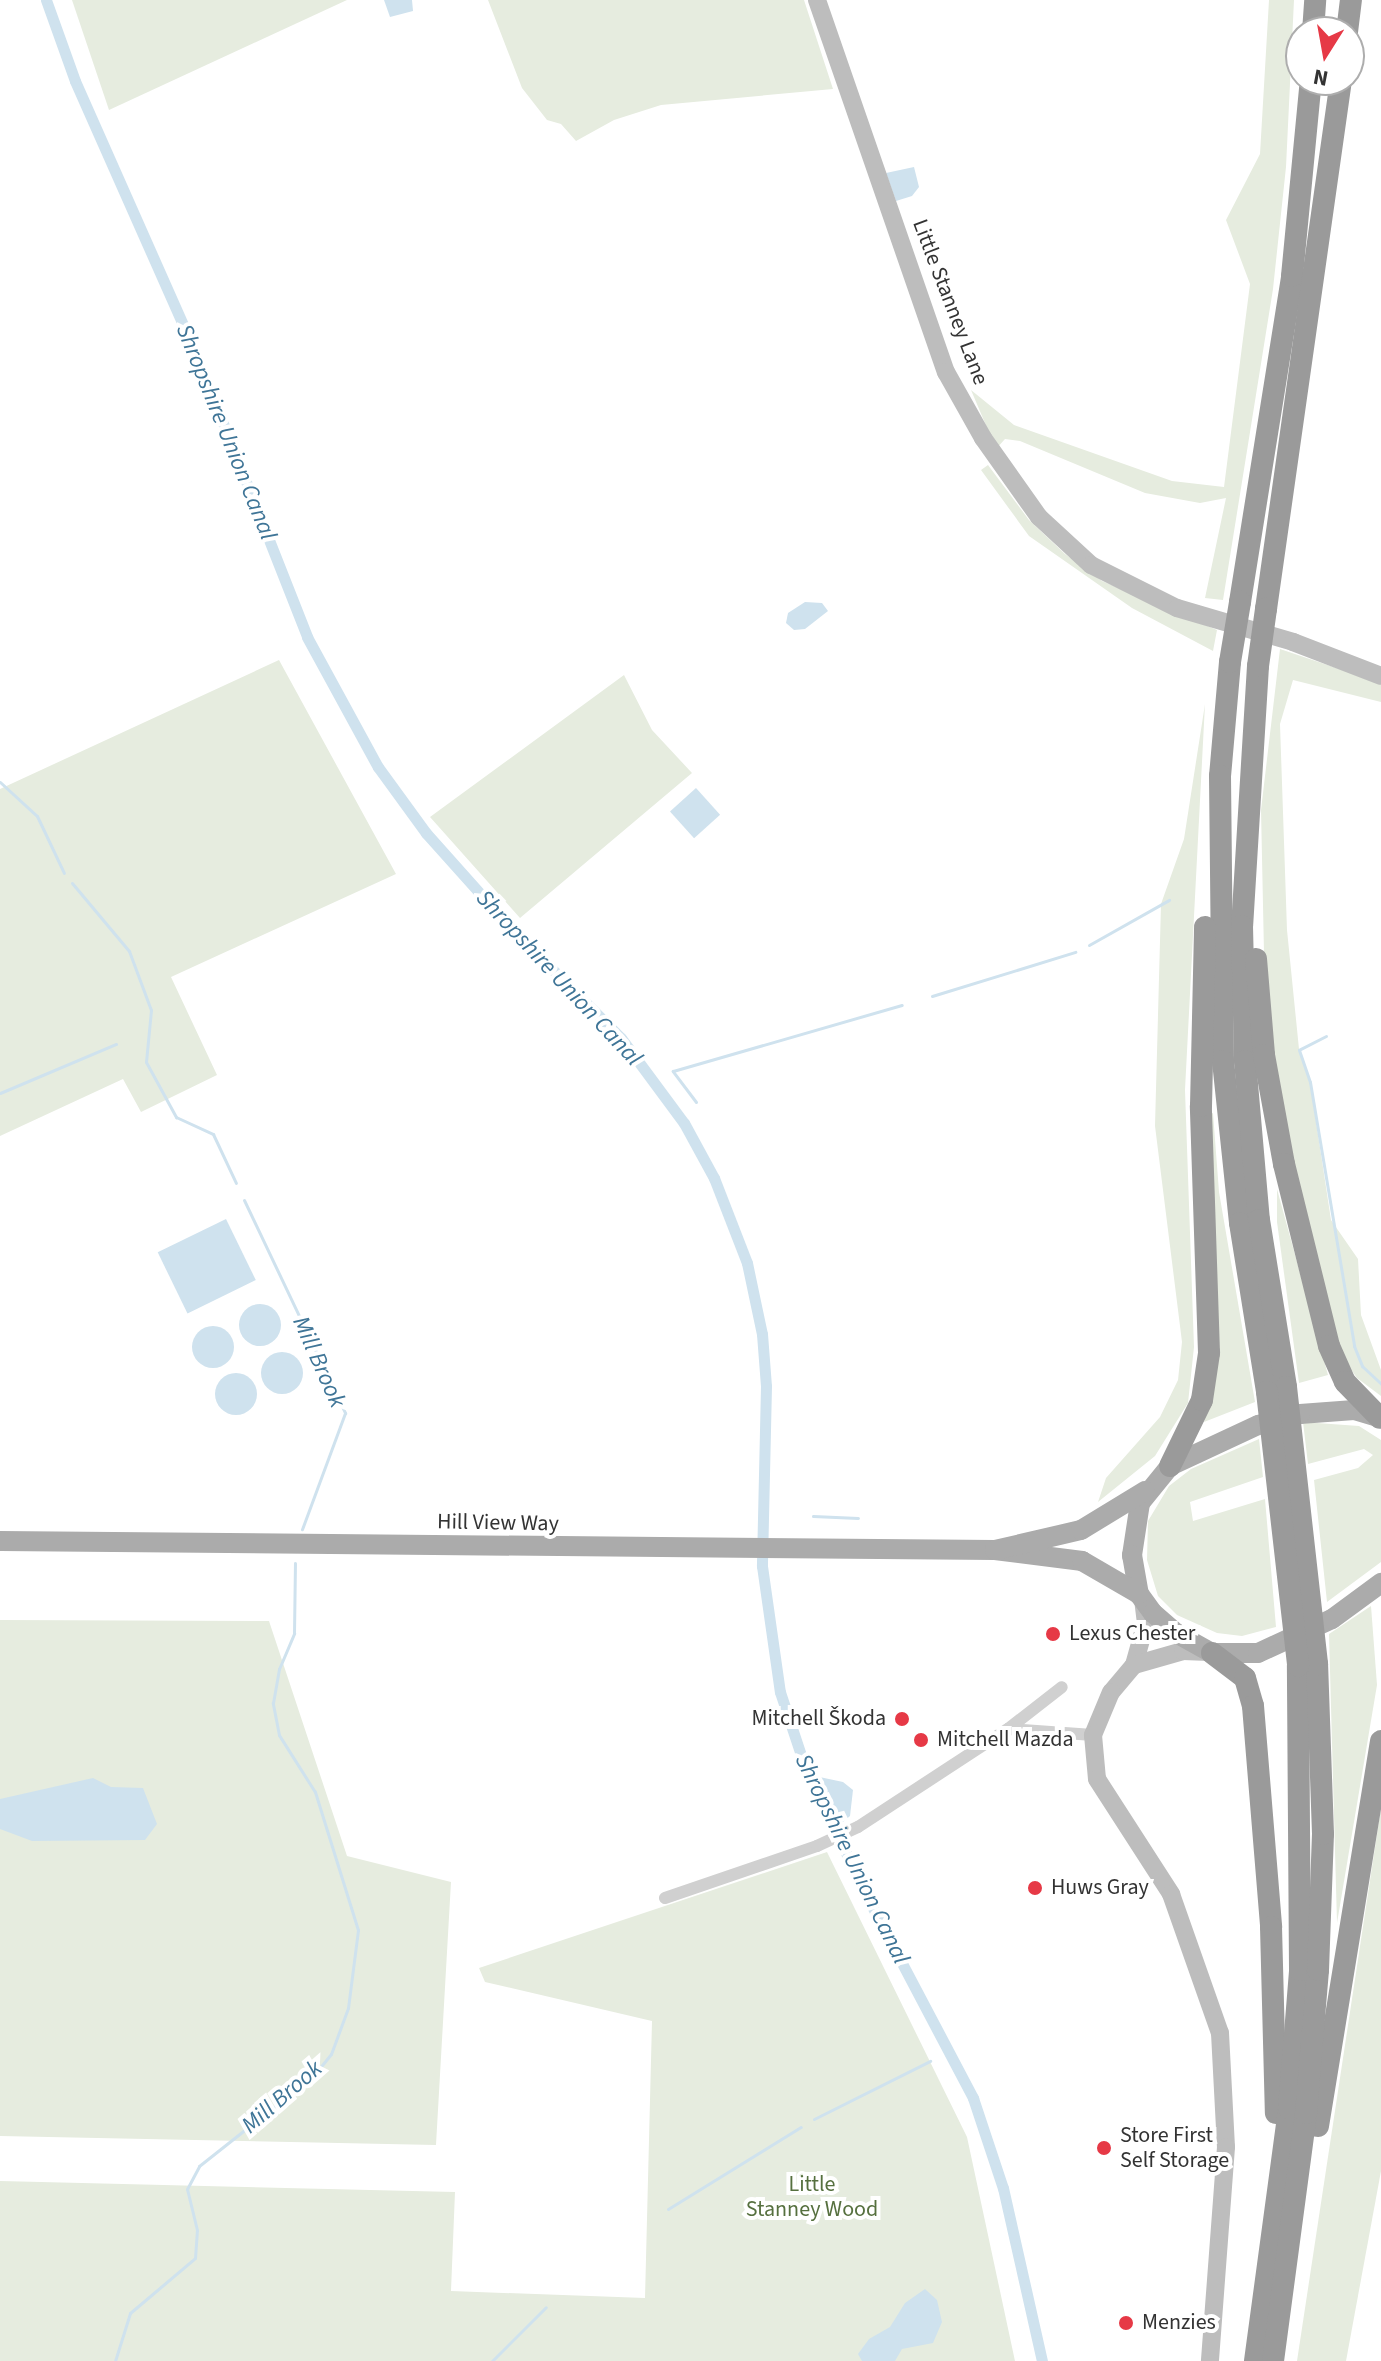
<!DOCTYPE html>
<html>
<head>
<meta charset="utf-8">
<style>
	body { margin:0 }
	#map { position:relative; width:1381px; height:2361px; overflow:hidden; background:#fff; font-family:"Source Sans 3",sans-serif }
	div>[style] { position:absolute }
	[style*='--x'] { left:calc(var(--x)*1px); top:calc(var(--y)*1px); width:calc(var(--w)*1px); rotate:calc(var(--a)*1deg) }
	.green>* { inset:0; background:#e6ecdf }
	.water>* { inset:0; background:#cfe2ee; transform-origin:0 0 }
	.round { border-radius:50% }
	.stream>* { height:3px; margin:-1.5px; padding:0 1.5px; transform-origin:1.5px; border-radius:1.5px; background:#cfe2ee }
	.canal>* { height:11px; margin:-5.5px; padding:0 5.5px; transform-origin:5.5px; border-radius:5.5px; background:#cfe2ee }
	.street>* { height:12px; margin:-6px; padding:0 6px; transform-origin:6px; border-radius:6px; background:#d0d0d0 }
	.secondary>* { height:18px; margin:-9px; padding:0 9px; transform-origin:9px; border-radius:9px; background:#bdbdbd }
	.primary>* { height:20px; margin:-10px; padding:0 10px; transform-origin:10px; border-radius:10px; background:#ababab }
	.highway>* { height:22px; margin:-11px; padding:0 11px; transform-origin:11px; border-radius:11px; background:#9a9a9a }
	.highway-bridge>* { height:22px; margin:-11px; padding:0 11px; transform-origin:11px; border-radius:11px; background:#9a9a9a }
	.dots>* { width:22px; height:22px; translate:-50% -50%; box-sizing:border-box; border:4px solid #fff; border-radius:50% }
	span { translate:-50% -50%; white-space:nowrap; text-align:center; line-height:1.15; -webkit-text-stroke:8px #fff; paint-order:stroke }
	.street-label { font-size:22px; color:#333 }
	.poi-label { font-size:22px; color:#333 }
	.left { translate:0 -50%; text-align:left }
	.right { translate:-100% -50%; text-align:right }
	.park-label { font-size:22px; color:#56703f }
	.water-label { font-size:24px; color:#3f7597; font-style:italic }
	.north { position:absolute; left:1285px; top:16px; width:80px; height:80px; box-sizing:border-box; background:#fff; border:2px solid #adadad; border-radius:50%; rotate:191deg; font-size:22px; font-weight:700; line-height:32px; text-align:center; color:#333 }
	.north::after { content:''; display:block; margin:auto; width:28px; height:36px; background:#e63946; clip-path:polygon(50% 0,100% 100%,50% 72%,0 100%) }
</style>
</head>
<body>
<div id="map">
	<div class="green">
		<i style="clip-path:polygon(72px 0,347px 0,109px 110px)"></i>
		<i style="clip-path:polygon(488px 0,804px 0,833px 89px,661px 105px,614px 120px,576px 141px,561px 124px,547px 120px,522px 88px)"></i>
		<i style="clip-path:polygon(1269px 0,1294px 0,1286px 167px,1273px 289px,1223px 600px,1205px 598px,1226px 498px,1200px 503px,1145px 493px,1020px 441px,1005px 439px,996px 449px,971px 390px,1014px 425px,1172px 481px,1224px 487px,1250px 284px,1226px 220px,1260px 154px)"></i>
		<i style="clip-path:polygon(988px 465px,1029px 520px,1065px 554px,1102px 581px,1217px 630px,1213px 651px,1132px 608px,1029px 536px,981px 470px)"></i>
		<i style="clip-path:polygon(1280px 649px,1381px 683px,1381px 702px,1293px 680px,1280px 724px,1287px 930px,1299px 1049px,1310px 1082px,1331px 1220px,1358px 1259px,1361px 1315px,1381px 1370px,1381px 1396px,1357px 1378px,1343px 1358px,1292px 1163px,1265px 1001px,1261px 810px)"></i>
		<i style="clip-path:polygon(279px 660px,396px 874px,171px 977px,217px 1075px,141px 1112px,123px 1079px,0 1136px,0 789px)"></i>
		<i style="clip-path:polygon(624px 675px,652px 730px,692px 773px,520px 918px,430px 817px)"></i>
		<i style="clip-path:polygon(1205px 704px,1185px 1090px,1194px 1347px,1188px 1403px,1155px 1456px,1098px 1502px,1106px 1478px,1160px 1417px,1178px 1380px,1182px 1342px,1155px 1126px,1161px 904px,1184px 839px)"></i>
		<i style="clip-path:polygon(1213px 1113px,1219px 1192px,1255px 1402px,1204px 1422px,1217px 1371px,1208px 1115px)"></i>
		<i style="clip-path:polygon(1277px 1189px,1328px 1375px,1299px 1383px,1277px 1222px)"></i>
		<i style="clip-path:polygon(1303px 1422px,1359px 1426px,1381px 1440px,1381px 1562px,1327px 1602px,1314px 1480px,1358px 1468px,1373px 1455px,1364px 1449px,1308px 1464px)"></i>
		<i style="clip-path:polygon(1259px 1439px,1263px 1477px,1190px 1502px,1193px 1521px,1265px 1499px,1276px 1627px,1242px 1636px,1217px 1633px,1177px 1615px,1158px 1596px,1147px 1560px,1148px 1521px,1169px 1486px,1191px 1469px)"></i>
		<i style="clip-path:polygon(1371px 1606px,1377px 1685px,1337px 1923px,1329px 1634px)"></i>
		<i style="clip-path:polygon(0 1620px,269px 1621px,347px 1856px,451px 1882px,436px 2145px,0 2136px)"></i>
		<i style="clip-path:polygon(1381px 1808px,1381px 2171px,1346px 2361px,1297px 2361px)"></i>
		<i style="clip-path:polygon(827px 1852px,967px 2137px,1015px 2361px,0 2361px,0 2181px,455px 2192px,451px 2291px,645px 2298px,652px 2021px,485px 1982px,479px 1968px)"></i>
	</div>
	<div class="water">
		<i style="clip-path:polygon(384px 0,412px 0,413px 11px,390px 17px)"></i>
		<i style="clip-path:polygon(914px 167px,919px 187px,912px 196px,896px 201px,886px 173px)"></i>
		<i style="clip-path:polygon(805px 602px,822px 603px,828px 611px,805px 629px,794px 630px,786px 623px,788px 613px)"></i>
		<i style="left:696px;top:788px;width:36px;height:35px;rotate:48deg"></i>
		<i style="left:226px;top:1219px;width:68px;height:76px;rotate:64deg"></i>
		<i class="round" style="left:239px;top:1304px;width:42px;height:42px"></i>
		<i class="round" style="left:192px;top:1326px;width:42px;height:42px"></i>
		<i class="round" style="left:261px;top:1352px;width:42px;height:42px"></i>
		<i class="round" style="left:215px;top:1373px;width:42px;height:42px"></i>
		<i style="clip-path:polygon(810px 1775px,843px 1782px,853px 1790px,850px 1816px,837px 1827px)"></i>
		<i style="clip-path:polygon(93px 1778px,111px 1787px,143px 1788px,157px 1824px,145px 1840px,32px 1841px,0 1829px,0 1799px)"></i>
		<i style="clip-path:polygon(925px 2289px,937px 2300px,942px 2322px,933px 2343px,902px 2349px,895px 2361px,862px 2361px,858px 2354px,869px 2339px,890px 2327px,905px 2303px)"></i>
	</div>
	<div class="stream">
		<i style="--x:0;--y:782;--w:50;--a:42.6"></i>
		<i style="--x:37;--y:816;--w:63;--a:64.7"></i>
		<i style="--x:72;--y:883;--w:89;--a:50"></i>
		<i style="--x:129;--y:951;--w:63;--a:69.6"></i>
		<i style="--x:151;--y:1010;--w:52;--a:95.5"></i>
		<i style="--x:146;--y:1062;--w:63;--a:61.4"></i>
		<i style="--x:176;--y:1117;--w:41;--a:24.7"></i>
		<i style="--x:213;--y:1134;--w:54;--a:64.9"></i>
		<i style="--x:1089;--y:945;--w:92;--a:-29.4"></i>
		<i style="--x:932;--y:996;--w:150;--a:-17.1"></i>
		<i style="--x:1326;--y:1036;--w:30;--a:153"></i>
		<i style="--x:1299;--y:1050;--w:34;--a:71"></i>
		<i style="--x:1310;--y:1082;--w:268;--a:80.5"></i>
		<i style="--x:1354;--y:1346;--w:22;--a:68"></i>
		<i style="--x:1362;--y:1366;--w:26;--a:43"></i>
		<i style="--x:0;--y:1093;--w:126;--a:-22.9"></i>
		<i style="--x:696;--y:1102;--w:39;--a:-127"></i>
		<i style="--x:673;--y:1071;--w:238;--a:-16.1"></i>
		<i style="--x:244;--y:1200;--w:236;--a:64.6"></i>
		<i style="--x:345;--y:1413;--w:124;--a:110.3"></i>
		<i style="--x:813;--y:1516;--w:45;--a:2.5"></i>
		<i style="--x:814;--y:2119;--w:130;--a:-26.6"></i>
		<i style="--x:668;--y:2209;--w:156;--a:-31.7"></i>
		<i style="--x:115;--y:2361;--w:50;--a:-72.6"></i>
		<i style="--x:130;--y:2313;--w:85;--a:-40.2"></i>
		<i style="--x:195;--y:2258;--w:28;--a:-86"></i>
		<i style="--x:197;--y:2230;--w:42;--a:-103.7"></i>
		<i style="--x:187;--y:2189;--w:26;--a:-62"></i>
		<i style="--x:199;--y:2166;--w:147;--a:-38.4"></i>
		<i style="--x:314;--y:2075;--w:27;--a:-51"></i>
		<i style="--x:331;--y:2054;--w:49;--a:-69.7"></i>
		<i style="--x:348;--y:2008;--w:79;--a:-82.7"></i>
		<i style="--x:358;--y:1930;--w:145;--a:-107.3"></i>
		<i style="--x:315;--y:1792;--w:67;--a:-122.3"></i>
		<i style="--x:279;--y:1735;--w:33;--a:-101"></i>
		<i style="--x:273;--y:1703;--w:35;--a:-80"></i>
		<i style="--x:279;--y:1669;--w:39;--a:-67"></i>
		<i style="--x:294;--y:1633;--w:70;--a:-89.2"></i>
		<i style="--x:492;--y:2361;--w:76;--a:-45"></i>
	</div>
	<div class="canal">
		<i style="--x:46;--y:0;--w:86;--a:70.3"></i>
		<i style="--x:75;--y:81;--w:291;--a:66.1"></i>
		<i style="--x:193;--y:347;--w:312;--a:68.5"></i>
		<i style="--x:307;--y:637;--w:148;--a:61.4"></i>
		<i style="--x:378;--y:767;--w:82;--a:54"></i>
		<i style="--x:426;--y:833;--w:126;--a:48.2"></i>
		<i style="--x:510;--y:927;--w:157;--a:45"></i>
		<i style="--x:621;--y:1038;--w:106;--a:53.5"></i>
		<i style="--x:684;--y:1123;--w:63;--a:61.4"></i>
		<i style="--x:714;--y:1178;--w:91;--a:68.8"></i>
		<i style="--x:747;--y:1263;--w:73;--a:78.1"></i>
		<i style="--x:762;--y:1334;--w:52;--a:85.6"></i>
		<i style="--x:766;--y:1386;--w:180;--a:91.3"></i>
		<i style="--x:762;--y:1566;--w:127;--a:81.9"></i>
		<i style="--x:780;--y:1692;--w:76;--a:71.6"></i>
		<i style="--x:804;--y:1764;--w:143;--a:64.7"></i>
		<i style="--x:865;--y:1893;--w:232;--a:62.2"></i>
		<i style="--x:973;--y:2098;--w:95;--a:71.6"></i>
		<i style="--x:1003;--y:2188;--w:177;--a:77.3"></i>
	</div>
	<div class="street">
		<i style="--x:1008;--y:1729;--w:85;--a:4"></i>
		<i style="--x:665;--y:1898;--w:161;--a:-18.9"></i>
		<i style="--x:817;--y:1846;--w:45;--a:-24.9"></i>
		<i style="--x:858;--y:1827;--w:179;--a:-33.2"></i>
		<i style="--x:1008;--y:1729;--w:68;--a:-37.9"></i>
	</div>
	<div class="secondary">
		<i style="--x:817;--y:0;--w:394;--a:70.9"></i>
		<i style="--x:946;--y:372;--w:76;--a:60.7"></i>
		<i style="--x:983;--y:438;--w:97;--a:54.7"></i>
		<i style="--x:1039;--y:517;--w:71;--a:42.7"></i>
		<i style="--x:1091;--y:565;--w:96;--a:26.6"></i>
		<i style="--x:1177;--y:608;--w:121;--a:16.3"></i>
		<i style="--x:1293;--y:642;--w:94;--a:21.1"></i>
		<i style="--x:1143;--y:1599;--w:23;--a:83"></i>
		<i style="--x:1146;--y:1622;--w:45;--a:105.6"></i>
		<i style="--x:1134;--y:1665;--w:35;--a:130"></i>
		<i style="--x:1111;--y:1692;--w:47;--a:112.7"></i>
		<i style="--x:1093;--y:1735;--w:44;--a:84.8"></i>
		<i style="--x:1097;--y:1779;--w:137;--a:57.2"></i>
		<i style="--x:1171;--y:1894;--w:147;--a:70.6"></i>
		<i style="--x:1220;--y:2033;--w:114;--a:87"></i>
		<i style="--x:1226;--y:2147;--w:215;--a:94.3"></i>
		<i style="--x:1134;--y:1665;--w:51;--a:-15.9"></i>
		<i style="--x:1183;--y:1651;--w:26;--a:2"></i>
	</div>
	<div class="primary">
		<i style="--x:1381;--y:1418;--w:28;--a:-163"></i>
		<i style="--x:1354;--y:1410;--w:54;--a:175.8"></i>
		<i style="--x:1300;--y:1414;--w:43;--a:165.3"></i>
		<i style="--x:1258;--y:1425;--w:97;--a:155"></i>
		<i style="--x:1170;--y:1466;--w:48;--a:129"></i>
		<i style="--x:1140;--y:1503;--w:53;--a:98.7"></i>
		<i style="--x:1132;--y:1555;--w:40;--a:80"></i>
		<i style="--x:1139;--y:1594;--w:24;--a:54"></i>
		<i style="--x:1153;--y:1613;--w:30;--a:41"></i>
		<i style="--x:1176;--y:1633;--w:41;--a:29.1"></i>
		<i style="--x:1212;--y:1653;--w:46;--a:0"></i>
		<i style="--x:1258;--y:1653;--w:81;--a:-24.7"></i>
		<i style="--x:1332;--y:1619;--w:61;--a:-36.3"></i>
		<i style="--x:0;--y:1541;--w:995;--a:0.52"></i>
		<i style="--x:995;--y:1550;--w:88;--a:7.2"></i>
		<i style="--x:1082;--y:1561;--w:66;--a:30.1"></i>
		<i style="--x:995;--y:1550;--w:88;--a:-13.1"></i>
		<i style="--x:1081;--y:1530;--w:75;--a:-31.4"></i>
	</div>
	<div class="highway">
		<i style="--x:1313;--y:32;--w:32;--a:-86"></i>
		<i style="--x:1347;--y:32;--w:32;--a:-83"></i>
		<i style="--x:1240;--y:602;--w:330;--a:-80.9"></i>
		<i style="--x:1292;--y:276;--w:197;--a:-84.5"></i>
		<i style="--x:1266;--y:609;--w:534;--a:-81.93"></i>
		<i style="--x:1230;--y:662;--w:114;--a:95"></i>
		<i style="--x:1220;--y:776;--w:285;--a:89.4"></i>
		<i style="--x:1223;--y:1061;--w:163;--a:84"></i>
		<i style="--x:1240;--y:1223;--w:171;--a:80.9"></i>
		<i style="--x:1258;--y:666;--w:260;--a:93.5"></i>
		<i style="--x:1242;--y:926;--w:135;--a:88.7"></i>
		<i style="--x:1245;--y:1061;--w:160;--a:85"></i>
		<i style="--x:1259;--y:1220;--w:169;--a:80.8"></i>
		<i style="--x:1256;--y:959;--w:96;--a:85.2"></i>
		<i style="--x:1264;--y:1055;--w:111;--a:79.6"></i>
		<i style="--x:1284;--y:1164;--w:187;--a:76.1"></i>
		<i style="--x:1329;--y:1346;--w:39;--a:66"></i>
		<i style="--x:1345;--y:1382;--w:50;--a:45.8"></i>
		<i style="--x:1170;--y:1466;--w:73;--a:-64.1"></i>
		<i style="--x:1202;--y:1400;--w:48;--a:-81.5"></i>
		<i style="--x:1209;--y:1353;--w:247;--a:-91.9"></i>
		<i style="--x:1201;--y:1106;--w:179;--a:-88.7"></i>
		<i style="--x:1212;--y:1653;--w:41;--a:37.1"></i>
		<i style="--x:1245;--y:1678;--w:29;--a:74"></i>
		<i style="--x:1253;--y:1706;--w:222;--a:85.3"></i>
		<i style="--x:1271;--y:1927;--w:186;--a:88.5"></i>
		<i style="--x:1318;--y:2126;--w:390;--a:-80.7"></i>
		<i style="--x:1255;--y:2361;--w:255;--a:-82.3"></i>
		<i style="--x:1289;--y:2108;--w:138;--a:-85.4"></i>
		<i style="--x:1300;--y:1970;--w:304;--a:-90.4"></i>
		<i style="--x:1273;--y:2361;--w:250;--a:-82.4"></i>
		<i style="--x:1306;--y:2113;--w:144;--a:-85.2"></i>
		<i style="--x:1318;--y:1970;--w:136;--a:-87.9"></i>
		<i style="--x:1323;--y:1834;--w:170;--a:-92"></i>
	</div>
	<div class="highway-bridge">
		<i style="--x:1230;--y:662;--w:61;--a:-80.5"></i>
		<i style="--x:1258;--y:666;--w:58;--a:-82"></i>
		<i style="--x:1286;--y:1387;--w:279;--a:83.6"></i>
		<i style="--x:1267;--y:1392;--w:276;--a:83.5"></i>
	</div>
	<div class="dots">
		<i style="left:1053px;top:1634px;background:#e63946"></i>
		<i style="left:902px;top:1719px;background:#e63946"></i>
		<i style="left:921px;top:1740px;background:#e63946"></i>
		<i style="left:1035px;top:1888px;background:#e63946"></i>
		<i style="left:1104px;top:2148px;background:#e63946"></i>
		<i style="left:1126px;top:2323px;background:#e63946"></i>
	</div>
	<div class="street-label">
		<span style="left:950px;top:302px;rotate:69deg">Little Stanney Lane</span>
		<span style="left:498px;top:1523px;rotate:1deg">Hill View Way</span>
	</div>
	<div class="poi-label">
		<span class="left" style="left:1069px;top:1634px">Lexus Chester</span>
		<span class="right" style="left:886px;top:1719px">Mitchell Škoda</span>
		<span class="left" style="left:937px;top:1740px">Mitchell Mazda</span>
		<span class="left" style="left:1051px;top:1888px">Huws Gray</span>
		<span class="left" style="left:1120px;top:2148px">Store First<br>Self Storage</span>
		<span class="left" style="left:1142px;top:2323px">Menzies</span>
	</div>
	<div class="park-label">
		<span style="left:812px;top:2197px">Little<br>Stanney Wood</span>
	</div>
	<div class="water-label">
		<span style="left:226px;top:432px;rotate:68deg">Shropshire Union Canal</span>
		<span style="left:559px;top:978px;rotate:47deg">Shropshire Union Canal</span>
		<span style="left:319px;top:1362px;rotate:66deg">Mill Brook</span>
		<span style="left:852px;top:1859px;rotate:64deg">Shropshire Union Canal</span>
		<span style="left:282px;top:2097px;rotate:-41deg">Mill Brook</span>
	</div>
	<div class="north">N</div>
</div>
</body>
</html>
